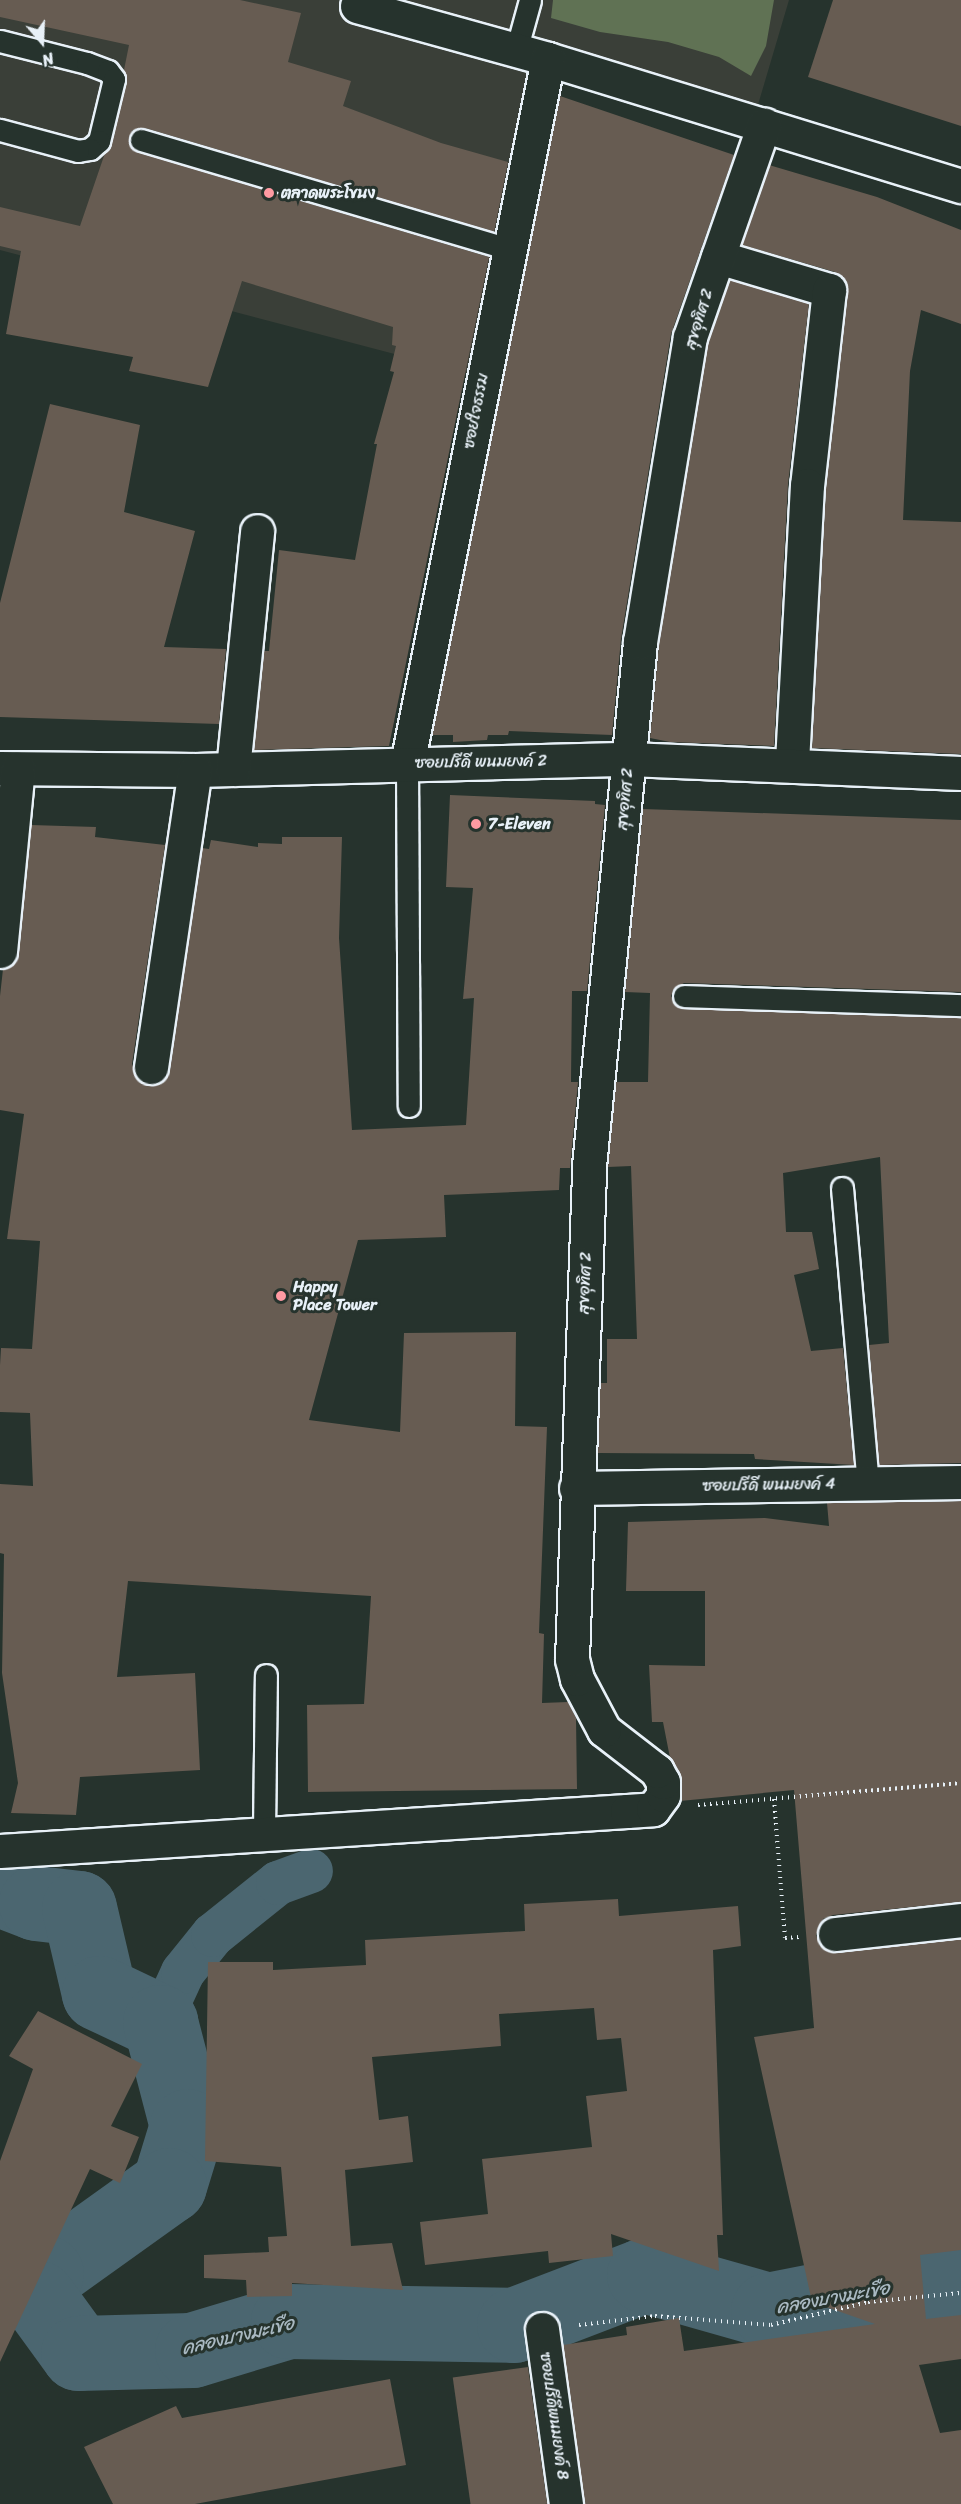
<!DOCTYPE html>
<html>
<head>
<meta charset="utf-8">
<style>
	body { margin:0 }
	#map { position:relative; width:961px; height:2504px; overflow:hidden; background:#26332d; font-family:Sriracha,"Playpen Sans Thai",sans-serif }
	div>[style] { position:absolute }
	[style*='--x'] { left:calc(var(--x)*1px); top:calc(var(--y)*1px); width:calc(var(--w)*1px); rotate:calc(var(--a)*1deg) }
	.built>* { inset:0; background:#3a3f38 }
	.green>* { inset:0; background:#607254 }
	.canal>* { height:44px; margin:-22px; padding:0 22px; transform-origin:22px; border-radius:22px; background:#4b6670 }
	.river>* { height:75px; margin:-37.5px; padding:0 37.5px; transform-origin:37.5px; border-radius:37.5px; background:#4b6670 }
	.building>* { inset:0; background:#675c52; transform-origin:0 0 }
	.path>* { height:4px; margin-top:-2px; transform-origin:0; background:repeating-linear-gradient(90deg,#e8f1f8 0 1.5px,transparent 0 6px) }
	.roads { filter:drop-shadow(2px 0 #e8f1f8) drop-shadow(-2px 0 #e8f1f8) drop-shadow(0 2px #e8f1f8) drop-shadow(0 -2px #e8f1f8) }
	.service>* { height:21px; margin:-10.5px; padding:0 10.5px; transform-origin:10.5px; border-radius:10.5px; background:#26332d }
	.minor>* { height:33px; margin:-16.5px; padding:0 16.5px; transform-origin:16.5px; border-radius:16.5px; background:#26332d }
	.dots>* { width:16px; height:16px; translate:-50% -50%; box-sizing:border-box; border:3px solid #26332d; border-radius:50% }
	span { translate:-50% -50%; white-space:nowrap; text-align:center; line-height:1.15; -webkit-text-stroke:6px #26332d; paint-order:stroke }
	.poi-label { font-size:16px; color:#e8f1f8; font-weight:700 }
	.left { translate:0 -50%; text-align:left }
	.street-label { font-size:16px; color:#e8f1f8 }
	.water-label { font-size:18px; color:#a9b9c2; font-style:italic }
	.north { position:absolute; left:12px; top:12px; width:60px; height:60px; -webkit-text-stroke:4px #26332d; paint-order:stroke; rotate:161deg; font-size:16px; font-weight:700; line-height:24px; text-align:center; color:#e8f1f8 }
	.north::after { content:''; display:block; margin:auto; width:21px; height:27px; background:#e8f1f8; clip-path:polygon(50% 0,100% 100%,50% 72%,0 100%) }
</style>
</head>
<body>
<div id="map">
	<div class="built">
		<i style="clip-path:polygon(0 0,789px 0,749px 135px,564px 80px,497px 381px,0 250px)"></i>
	</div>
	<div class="green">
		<i style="clip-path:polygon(553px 0,774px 0,766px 46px,751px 76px,719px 57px,668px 42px,600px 32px,551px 18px)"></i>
	</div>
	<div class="canal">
		<i style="--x:160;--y:2022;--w:55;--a:-65.3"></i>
		<i style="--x:183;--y:1972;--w:48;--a:-51"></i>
		<i style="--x:213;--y:1935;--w:83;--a:-38.7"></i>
		<i style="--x:278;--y:1883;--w:35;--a:-20"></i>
	</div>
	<div class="river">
		<i style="--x:0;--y:1889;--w:39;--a:21"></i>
		<i style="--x:36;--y:1903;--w:43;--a:6.6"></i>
		<i style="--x:79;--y:1908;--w:87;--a:76.8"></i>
		<i style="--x:99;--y:1993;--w:68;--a:25.4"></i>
		<i style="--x:160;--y:2022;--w:107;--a:75.4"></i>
		<i style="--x:187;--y:2126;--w:62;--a:107"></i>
		<i style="--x:169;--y:2185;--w:151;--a:144.4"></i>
		<i style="--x:46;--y:2273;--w:26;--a:108"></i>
		<i style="--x:38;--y:2298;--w:68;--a:54"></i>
		<i style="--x:78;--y:2353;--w:114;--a:-1.5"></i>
		<i style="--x:192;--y:2350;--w:100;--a:-16.8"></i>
		<i style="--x:288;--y:2321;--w:226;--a:1"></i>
		<i style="--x:514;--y:2325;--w:139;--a:-21"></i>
		<i style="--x:644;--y:2275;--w:129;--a:15.8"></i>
		<i style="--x:768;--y:2310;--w:98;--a:-11.2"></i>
		<i style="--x:864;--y:2291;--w:98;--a:-6.5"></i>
	</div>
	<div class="building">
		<i style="clip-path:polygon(0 0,240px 0,301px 13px,288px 62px,351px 81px,343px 106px,441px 143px,508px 162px,494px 232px,145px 128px,133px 130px,129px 137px,131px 148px,137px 152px,489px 257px,389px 746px,254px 750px,264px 651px,269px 651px,279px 550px,355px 560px,377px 444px,374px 444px,394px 372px,390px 371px,396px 346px,392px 345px,393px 327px,242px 281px,208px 387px,129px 371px,133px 357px,6px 334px,21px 251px,0 246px,0 207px,80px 226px,105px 153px,111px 144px,126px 82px,124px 70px,129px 45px,0 17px)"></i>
		<i style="clip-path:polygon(833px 0,961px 0,961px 126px,808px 77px)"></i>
		<i style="clip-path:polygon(560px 96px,734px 155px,671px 334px,621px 639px,612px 735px,509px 731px,508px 735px,488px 735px,487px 740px,453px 742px,453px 735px,432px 735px)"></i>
		<i style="clip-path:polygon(769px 165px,877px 197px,961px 230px,961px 324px,921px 310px,910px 371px,903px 520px,961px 522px,961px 754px,812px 748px,826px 487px,848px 292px,842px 277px,835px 272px,742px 245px)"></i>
		<i style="clip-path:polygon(730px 280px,809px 303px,788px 484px,774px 746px,670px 742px,650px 738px,659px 644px,708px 342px)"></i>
		<i style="clip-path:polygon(50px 404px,140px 425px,124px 512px,195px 531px,164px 647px,226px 649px,219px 724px,0 717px,0 603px)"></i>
		<i style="clip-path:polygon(450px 795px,595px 801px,595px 804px,605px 805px,587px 991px,572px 991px,571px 1082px,578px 1082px,570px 1168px,560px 1168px,559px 1190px,444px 1195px,446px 1237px,358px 1240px,309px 1420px,400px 1432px,404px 1333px,516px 1332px,515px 1426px,547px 1427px,539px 1633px,544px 1634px,542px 1703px,568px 1702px,576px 1718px,577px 1789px,308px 1792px,307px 1705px,364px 1704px,371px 1596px,128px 1581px,117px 1677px,195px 1673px,200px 1770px,80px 1777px,76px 1815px,11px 1813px,18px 1783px,2px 1673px,4px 1554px,0 1553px,0 1484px,33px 1486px,30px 1413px,0 1412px,0 1365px,1px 1348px,32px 1349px,40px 1241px,7px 1239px,24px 1114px,0 1110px,0 996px,3px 969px,15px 962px,19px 953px,31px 825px,96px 827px,95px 837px,165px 845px,132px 1064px,139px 1081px,149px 1086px,165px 1079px,170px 1070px,202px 848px,209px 849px,211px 840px,258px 847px,258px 843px,282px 844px,282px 837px,342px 837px,339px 938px,352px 1130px,466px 1125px,474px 998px,463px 999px,473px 888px,446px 887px)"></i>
		<i style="clip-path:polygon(643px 809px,961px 820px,961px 992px,684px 983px,674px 989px,671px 996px,677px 1006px,684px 1009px,961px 1018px,961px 1463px,879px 1465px,869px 1345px,889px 1343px,880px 1157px,783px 1173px,786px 1232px,812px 1232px,819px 1269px,794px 1275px,811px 1351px,843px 1348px,854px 1465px,755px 1459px,754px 1454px,598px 1453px,600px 1383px,607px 1383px,607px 1339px,637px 1339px,631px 1166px,608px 1167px,616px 1082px,648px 1082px,650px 993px,625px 992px)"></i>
		<i style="clip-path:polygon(961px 1501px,961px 1902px,833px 1915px,823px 1919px,816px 1935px,820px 1946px,837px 1953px,961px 1939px,961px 2250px,920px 2255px,926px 2319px,961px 2315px,961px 2359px,919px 2365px,940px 2433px,961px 2430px,961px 2504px,584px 2504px,563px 2345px,627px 2335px,626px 2327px,679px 2318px,684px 2351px,875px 2324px,812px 2302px,754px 2037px,814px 2028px,794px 1790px,680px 1801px,682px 1781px,670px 1758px,663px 1722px,652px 1722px,649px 1665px,705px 1666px,705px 1591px,626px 1591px,628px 1522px,765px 1518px,829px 1526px,827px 1503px)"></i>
		<i style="clip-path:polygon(618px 1899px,619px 1916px,738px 1906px,741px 1946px,713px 1950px,723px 2235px,717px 2235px,719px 2271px,611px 2234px,613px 2256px,549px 2263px,548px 2251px,425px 2265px,420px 2222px,488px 2214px,482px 2159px,592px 2147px,586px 2096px,627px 2091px,621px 2038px,597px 2040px,594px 2008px,499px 2014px,501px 2046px,372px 2057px,379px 2120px,408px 2116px,413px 2162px,345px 2170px,351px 2246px,392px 2243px,403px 2290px,292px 2283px,292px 2296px,247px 2297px,246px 2280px,204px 2278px,204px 2255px,269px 2252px,268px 2237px,287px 2236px,281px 2167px,205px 2161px,208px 1962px,273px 1962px,273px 1970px,366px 1965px,365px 1940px,525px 1931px,524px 1904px)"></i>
		<i style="clip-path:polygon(38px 2011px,142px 2064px,111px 2126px,139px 2137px,120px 2183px,90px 2169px,0 2362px,0 2161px,33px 2069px,9px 2056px)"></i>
		<i style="left:528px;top:2367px;width:138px;height:76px;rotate:82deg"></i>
		<i style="clip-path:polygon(390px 2379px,406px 2465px,195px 2504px,113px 2504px,84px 2447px,176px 2406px,182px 2418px)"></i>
	</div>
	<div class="path">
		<i style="--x:774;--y:1799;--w:139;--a:85.5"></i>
		<i style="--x:785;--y:1938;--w:14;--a:-4"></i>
		<i style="--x:698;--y:1805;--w:264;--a:-4.8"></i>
		<i style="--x:579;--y:2325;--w:77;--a:-6.8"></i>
		<i style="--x:655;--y:2316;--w:116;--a:4.4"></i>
		<i style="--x:771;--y:2325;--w:100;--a:-13.3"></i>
		<i style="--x:868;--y:2302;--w:93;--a:-5.5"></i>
	</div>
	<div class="roads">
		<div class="service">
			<i style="--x:0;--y:41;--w:90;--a:14.2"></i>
			<i style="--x:87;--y:63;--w:22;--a:21"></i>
			<i style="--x:108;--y:71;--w:10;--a:53"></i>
			<i style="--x:114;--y:79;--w:64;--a:103.6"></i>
			<i style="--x:99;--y:141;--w:12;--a:138"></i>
			<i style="--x:90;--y:149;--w:12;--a:171"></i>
			<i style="--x:78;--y:151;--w:81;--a:-164.9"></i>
			<i style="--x:516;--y:51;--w:53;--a:-74.6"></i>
			<i style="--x:141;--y:140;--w:383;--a:16.5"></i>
			<i style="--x:407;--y:764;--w:342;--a:89.7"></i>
			<i style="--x:684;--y:996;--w:277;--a:1.9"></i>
			<i style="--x:842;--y:1188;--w:296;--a:85"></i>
			<i style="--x:264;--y:1832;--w:157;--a:-89.3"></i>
		</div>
		<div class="minor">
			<i style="--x:357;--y:6;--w:198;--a:15.5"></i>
			<i style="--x:548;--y:59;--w:432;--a:17.1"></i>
			<i style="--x:718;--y:257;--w:116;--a:16.6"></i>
			<i style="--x:829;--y:290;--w:196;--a:96.4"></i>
			<i style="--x:807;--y:485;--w:281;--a:93.1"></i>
			<i style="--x:407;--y:764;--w:719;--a:-78.69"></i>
			<i style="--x:0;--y:768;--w:195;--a:0.6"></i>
			<i style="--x:195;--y:770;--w:434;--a:-1.5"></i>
			<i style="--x:629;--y:759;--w:332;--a:2.4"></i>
			<i style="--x:233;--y:769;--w:239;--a:-84.2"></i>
			<i style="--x:0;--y:951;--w:183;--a:-84.4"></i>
			<i style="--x:151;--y:1067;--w:300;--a:-81.6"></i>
			<i style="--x:576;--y:1488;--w:385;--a:-0.9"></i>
			<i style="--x:0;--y:1851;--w:628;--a:-3.65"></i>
			<i style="--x:627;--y:1811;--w:26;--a:-4"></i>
			<i style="--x:653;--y:1809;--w:17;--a:-54"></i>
			<i style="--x:663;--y:1795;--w:13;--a:-90"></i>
			<i style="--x:663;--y:1782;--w:13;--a:-119"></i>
			<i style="--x:657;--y:1771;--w:67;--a:-142.3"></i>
			<i style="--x:604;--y:1730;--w:58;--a:-117.9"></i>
			<i style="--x:577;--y:1679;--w:21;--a:-104"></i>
			<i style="--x:572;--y:1659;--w:493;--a:-88"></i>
			<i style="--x:589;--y:1166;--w:526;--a:-84.44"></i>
			<i style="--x:640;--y:642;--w:309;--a:-80.7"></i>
			<i style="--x:690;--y:337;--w:225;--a:-70.8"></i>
			<i style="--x:835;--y:1934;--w:127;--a:-6.3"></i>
			<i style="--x:542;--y:2329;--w:177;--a:82.2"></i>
		</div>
	</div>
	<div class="dots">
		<i style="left:269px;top:193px;background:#ff9aa2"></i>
		<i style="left:476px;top:824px;background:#ff9aa2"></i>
		<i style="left:281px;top:1296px;background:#ff9aa2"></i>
	</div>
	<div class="poi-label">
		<span class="left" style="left:281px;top:193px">ตลาดพระโขนง</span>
		<span class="left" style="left:488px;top:824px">7-Eleven</span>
		<span class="left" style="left:293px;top:1296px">Happy<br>Place Tower</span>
	</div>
	<div class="street-label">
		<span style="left:699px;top:319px;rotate:-73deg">สุขอุทิศ 2</span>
		<span style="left:476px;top:411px;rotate:-79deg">ซอยใจธรรม</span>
		<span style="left:481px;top:762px;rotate:-1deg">ซอยปรีดี พนมยงค์ 2</span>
		<span style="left:625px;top:799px;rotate:-85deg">สุขอุทิศ 2</span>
		<span style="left:585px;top:1283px;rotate:-88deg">สุขอุทิศ 2</span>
		<span style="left:769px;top:1485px;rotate:-1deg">ซอยปรีดี พนมยงค์ 4</span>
		<span style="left:554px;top:2416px;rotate:82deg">ซอยปรีดีพนมยงค์ 8</span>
	</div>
	<div class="water-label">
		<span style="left:833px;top:2298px;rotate:-10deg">คลองบางมะเขือ</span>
		<span style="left:238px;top:2336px;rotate:-13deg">คลองบางมะเขือ</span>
	</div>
	<div class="north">N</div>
</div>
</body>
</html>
